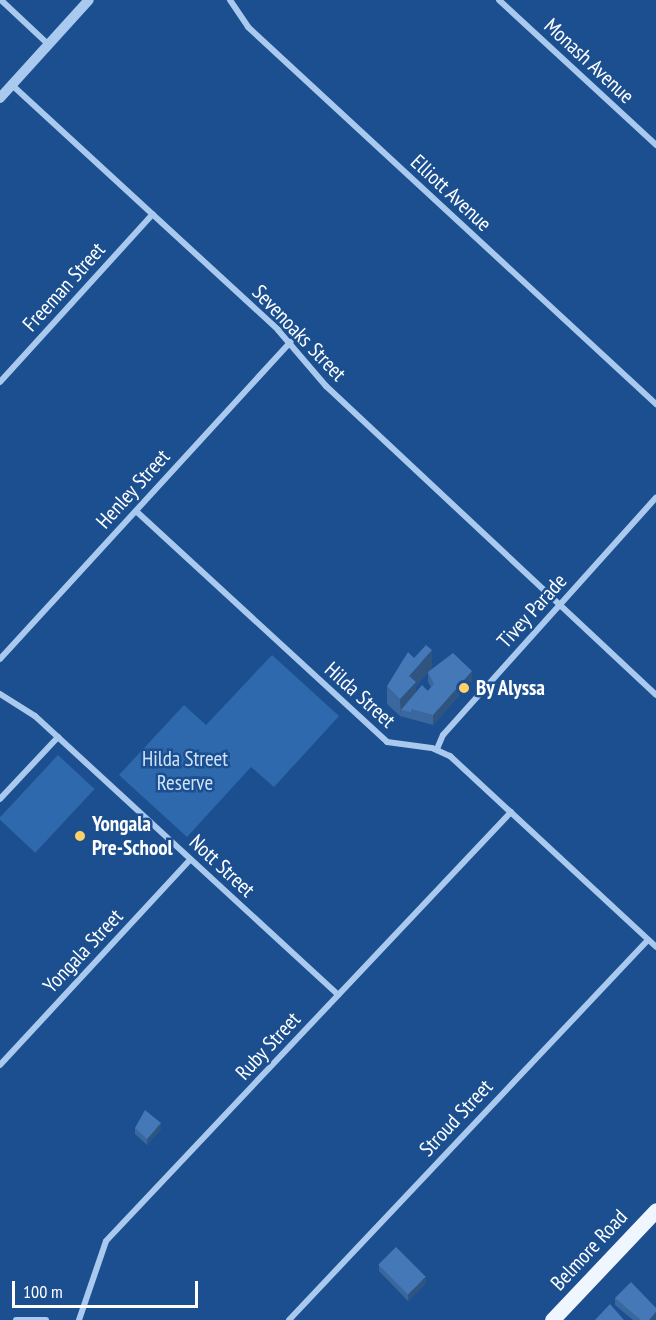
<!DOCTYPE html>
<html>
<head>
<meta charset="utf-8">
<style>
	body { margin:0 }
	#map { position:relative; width:656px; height:1320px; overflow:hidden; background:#1b4f8f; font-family:"PT Sans Narrow",sans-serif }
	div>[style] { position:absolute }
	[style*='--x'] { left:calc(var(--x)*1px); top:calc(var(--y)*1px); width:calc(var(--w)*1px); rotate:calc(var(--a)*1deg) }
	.green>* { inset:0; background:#2e69ad; transform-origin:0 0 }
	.minor>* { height:6px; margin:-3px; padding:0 3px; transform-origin:3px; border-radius:3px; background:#a9c9ee }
	.tertiary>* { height:10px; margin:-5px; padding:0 5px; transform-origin:5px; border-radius:5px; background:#a9c9ee }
	.primary>* { height:15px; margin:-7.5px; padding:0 7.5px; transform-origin:7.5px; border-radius:7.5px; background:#f0f6ff }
	.wall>* { inset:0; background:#3a679d }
	.shaded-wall>* { inset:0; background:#305480 }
	.building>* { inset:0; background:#4478b7; transform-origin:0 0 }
	.dots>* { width:16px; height:16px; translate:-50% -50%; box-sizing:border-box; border:3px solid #1b4f8f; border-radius:50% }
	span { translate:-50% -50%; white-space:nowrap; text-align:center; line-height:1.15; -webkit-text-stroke:5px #1b4f8f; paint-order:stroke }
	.street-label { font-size:21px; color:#fff }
	.poi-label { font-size:21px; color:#fff; font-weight:700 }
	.left { translate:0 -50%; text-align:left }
	.park-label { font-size:21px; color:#cfe3fa }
	.scale { position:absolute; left:12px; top:1281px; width:186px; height:27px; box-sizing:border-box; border:3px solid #fff; border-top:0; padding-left:8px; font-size:18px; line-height:21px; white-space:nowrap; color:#fff; -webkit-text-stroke:4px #1b4f8f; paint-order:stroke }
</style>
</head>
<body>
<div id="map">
	<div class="green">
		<i style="clip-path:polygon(272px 655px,339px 716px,274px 787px,251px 767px,187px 837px,119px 775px,184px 705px,206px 725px)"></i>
		<i style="left:58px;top:755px;width:50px;height:87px;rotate:43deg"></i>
	</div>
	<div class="minor">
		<i style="--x:1;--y:0;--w:66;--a:43.2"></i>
		<i style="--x:230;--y:0;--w:32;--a:56"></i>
		<i style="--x:248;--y:27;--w:556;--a:42.74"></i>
		<i style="--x:499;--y:0;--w:214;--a:42.7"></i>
		<i style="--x:12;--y:85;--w:362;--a:42.6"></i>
		<i style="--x:278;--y:330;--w:74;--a:49.4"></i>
		<i style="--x:326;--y:386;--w:452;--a:43.1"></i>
		<i style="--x:0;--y:382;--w:227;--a:-47.7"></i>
		<i style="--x:136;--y:511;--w:341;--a:42.6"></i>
		<i style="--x:387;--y:742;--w:45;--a:7.6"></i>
		<i style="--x:432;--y:748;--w:20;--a:24"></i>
		<i style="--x:450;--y:756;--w:281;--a:42.8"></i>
		<i style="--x:0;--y:659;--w:430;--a:-47.5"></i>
		<i style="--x:0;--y:694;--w:41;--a:32.2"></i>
		<i style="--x:35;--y:716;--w:412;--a:42.6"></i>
		<i style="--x:437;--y:749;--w:15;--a:-67"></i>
		<i style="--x:443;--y:735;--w:319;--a:-48.1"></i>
		<i style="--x:0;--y:799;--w:85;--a:-46.9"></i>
		<i style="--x:0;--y:1065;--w:280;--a:-47.2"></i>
		<i style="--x:16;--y:1320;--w:30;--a:0"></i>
		<i style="--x:79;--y:1320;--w:83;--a:-71.1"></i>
		<i style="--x:106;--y:1241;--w:590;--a:-46.65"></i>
		<i style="--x:289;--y:1320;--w:523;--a:-46.63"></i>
	</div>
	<div class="tertiary">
		<i style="--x:0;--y:98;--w:132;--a:-47.8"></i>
	</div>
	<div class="primary">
		<i style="--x:552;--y:1320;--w:151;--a:-46.6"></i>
	</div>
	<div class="wall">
		<i style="clip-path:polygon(414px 658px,432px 668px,416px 686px,416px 693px,428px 691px,431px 687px,428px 682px,428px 672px,472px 681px,433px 725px,400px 716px,387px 704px,387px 686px)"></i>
		<i style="clip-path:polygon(135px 1128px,161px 1129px,147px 1145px,135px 1134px)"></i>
		<i style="clip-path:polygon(379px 1265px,426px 1283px,408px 1301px,379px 1271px)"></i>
		<i style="clip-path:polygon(615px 1298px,655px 1320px,633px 1320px,615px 1305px)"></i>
	</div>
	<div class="shaded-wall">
		<i style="clip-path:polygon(432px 650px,432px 668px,416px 686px,416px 699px,401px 710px,401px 716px,400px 699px,409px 676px)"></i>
		<i style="clip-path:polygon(472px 671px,472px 681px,433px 725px,433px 715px)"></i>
		<i style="clip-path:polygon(161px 1123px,161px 1129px,147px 1145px,147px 1139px)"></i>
		<i style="clip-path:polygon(426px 1277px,426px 1283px,408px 1301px,408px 1294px)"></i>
		<i style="clip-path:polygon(656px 1312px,656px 1319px,655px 1320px,649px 1320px)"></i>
	</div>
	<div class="building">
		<i style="clip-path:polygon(426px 645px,432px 650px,409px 676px,416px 682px,400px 699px,387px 686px,408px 652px,414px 658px)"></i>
		<i style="clip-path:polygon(453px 653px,472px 671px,433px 715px,411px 709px,434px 684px,428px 672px)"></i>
		<i style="clip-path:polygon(422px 685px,428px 691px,411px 709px,411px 712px,401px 710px)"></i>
		<i style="clip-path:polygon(145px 1110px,161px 1123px,147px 1139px,135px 1128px)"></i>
		<i style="left:396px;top:1247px;width:42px;height:25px;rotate:45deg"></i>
		<i style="clip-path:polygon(631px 1282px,656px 1308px,656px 1312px,649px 1320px,641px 1320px,615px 1298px)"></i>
		<i style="clip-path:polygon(610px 1304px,624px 1320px,595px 1320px)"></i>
	</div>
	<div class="dots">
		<i style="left:464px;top:688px;background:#ffd166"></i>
		<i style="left:80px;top:836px;background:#ffd166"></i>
	</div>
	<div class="street-label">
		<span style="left:589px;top:61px;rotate:43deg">Monash Avenue</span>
		<span style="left:451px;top:193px;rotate:43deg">Elliott Avenue</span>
		<span style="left:64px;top:287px;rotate:-48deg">Freeman Street</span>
		<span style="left:299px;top:333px;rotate:46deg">Sevenoaks Street</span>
		<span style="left:133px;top:489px;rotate:-48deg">Henley Street</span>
		<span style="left:532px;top:611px;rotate:-48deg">Tivey Parade</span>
		<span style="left:360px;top:695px;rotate:42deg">Hilda Street</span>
		<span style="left:222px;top:866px;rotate:43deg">Nott Street</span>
		<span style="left:83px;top:951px;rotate:-47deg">Yongala Street</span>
		<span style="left:268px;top:1046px;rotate:-47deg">Ruby Street</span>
		<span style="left:456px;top:1118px;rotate:-47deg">Stroud Street</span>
		<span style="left:589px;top:1250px;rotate:-47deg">Belmore Road</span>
	</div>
	<div class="poi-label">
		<span class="left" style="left:476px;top:688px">By Alyssa</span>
		<span class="left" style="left:92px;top:836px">Yongala<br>Pre-School</span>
	</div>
	<div class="park-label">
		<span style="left:185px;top:771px">Hilda Street<br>Reserve</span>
	</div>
	<div class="scale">100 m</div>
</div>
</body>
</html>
